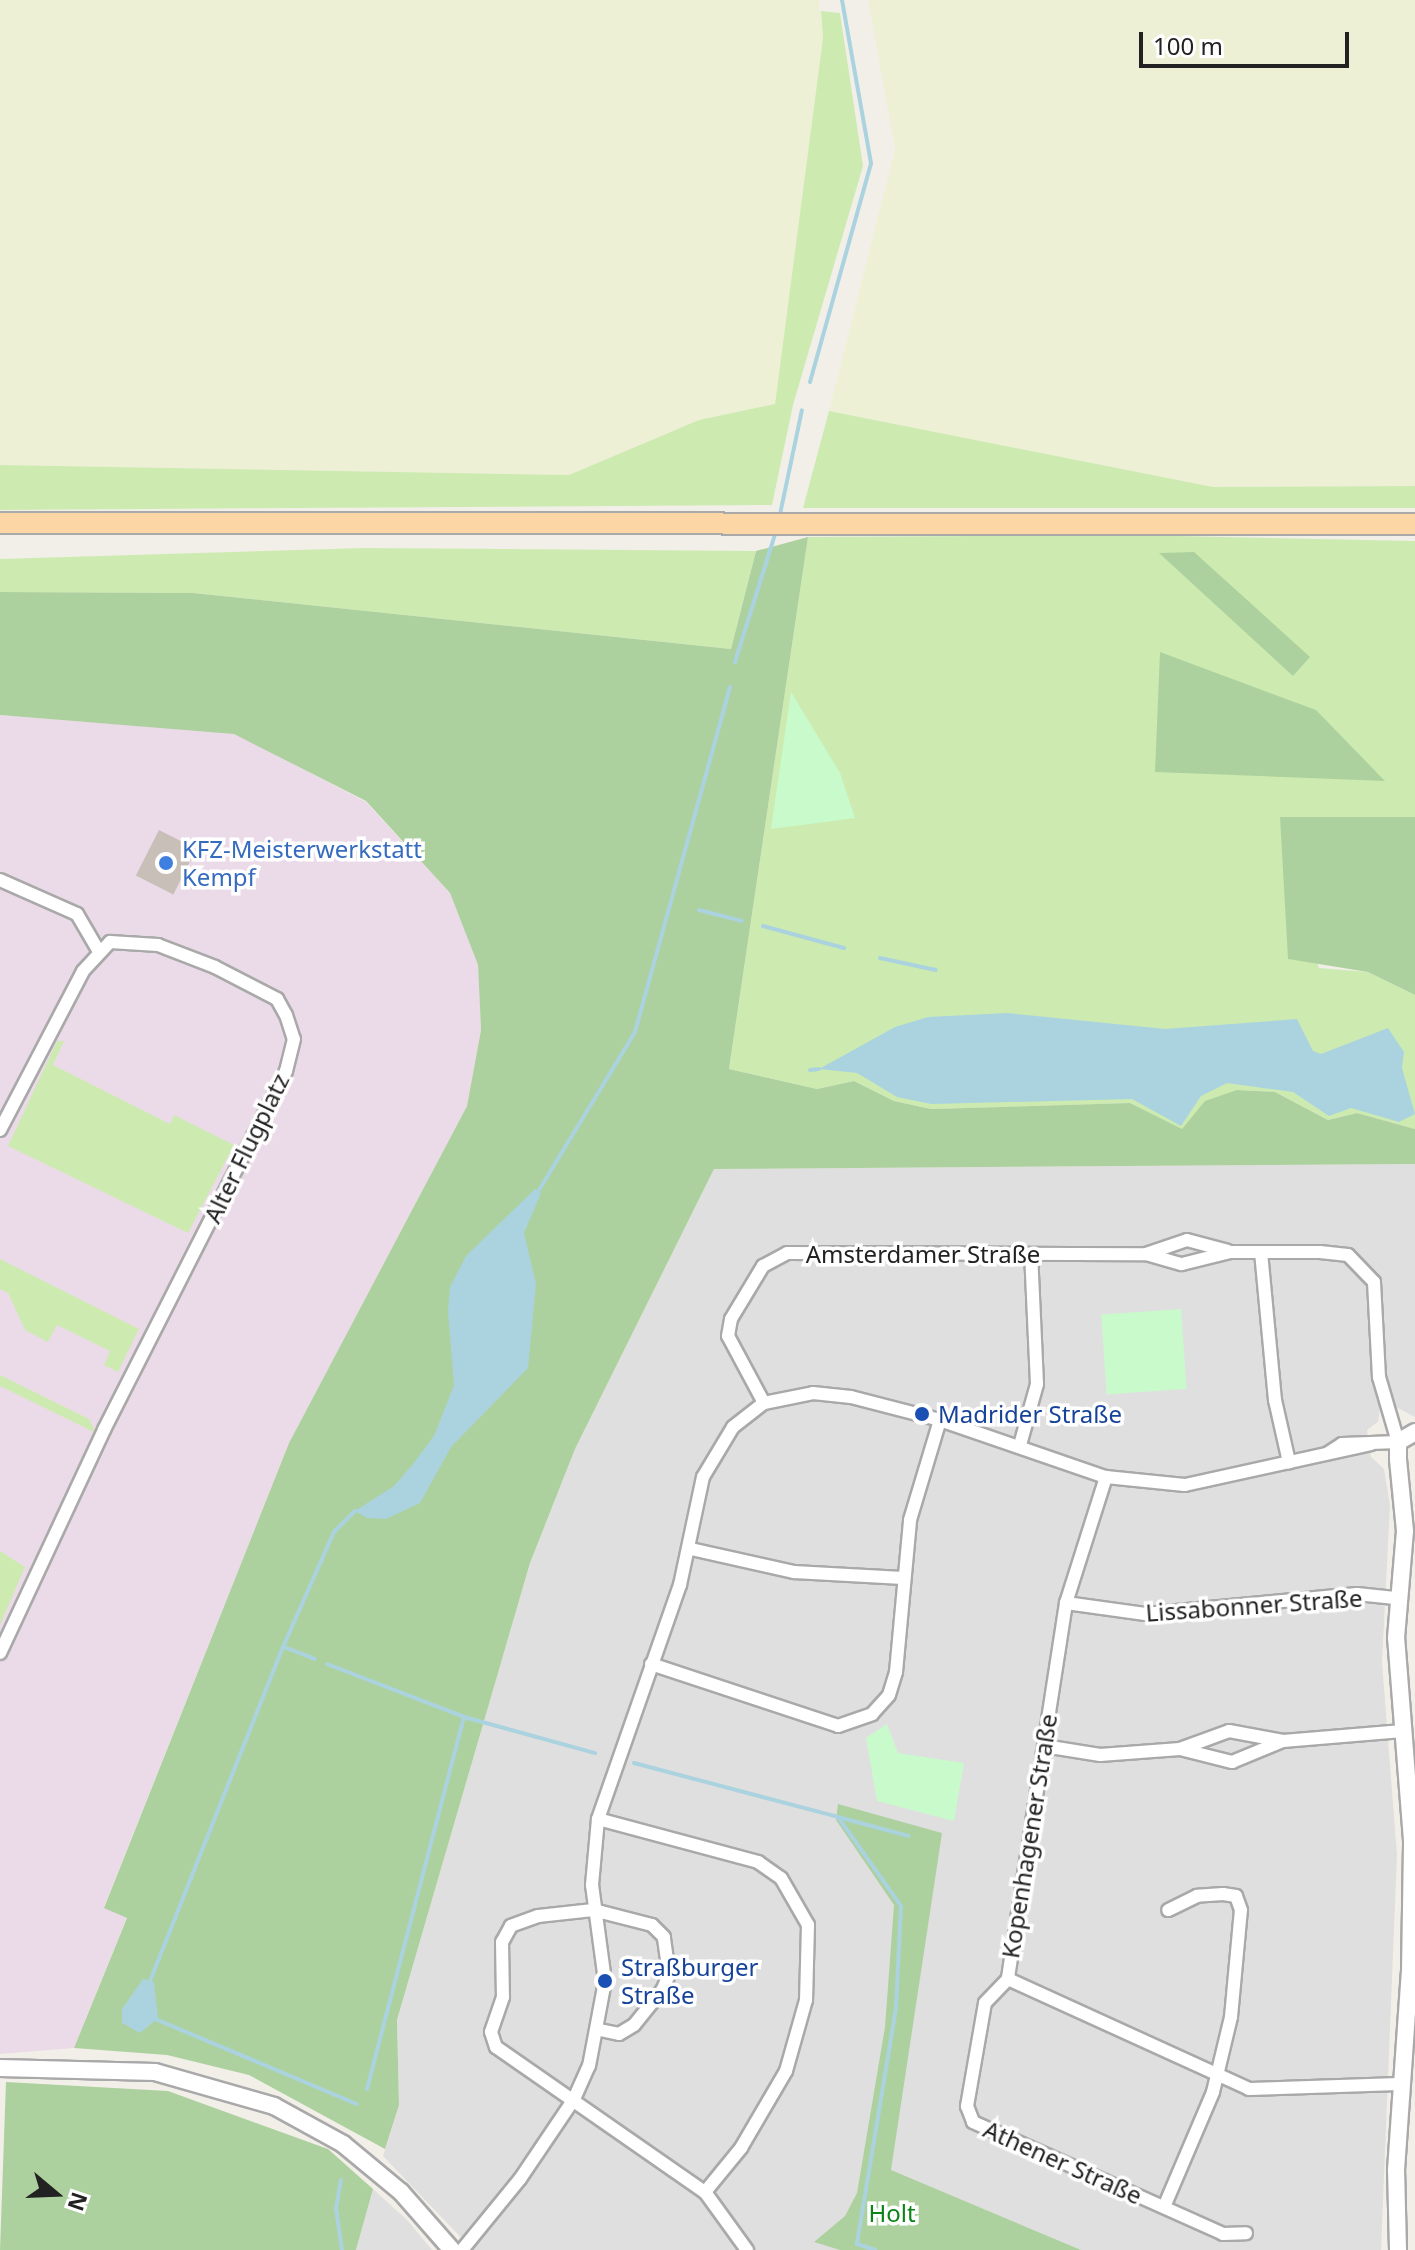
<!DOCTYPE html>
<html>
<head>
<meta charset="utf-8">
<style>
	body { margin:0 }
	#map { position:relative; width:1415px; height:2250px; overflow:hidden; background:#f2efe9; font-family:"Noto Sans",sans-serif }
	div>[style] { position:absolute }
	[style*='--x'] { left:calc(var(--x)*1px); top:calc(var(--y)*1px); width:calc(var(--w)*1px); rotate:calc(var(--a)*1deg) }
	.residential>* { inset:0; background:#e0dfdf }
	.industrial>* { inset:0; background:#ebdbe8 }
	.farmland>* { inset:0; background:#eef0d5 }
	.grass>* { inset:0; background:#cdebb0 }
	.forest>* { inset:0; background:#add19e }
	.park>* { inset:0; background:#c8facc; transform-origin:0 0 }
	.water>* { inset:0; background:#aad3df }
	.stream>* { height:4px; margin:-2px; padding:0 2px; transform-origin:2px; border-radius:2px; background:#aad3df }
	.building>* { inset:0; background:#c7bfb8; transform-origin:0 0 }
	.roads { filter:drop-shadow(2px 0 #a9a9a9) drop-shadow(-2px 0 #a9a9a9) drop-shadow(0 2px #a9a9a9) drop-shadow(0 -2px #a9a9a9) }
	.minor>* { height:12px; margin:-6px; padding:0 6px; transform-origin:6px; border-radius:6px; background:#fff }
	.tertiary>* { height:16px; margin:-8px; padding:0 8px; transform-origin:8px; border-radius:8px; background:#fff }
	.primary>* { height:20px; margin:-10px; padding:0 10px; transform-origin:10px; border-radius:10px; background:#fcd6a4 }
	.dots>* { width:22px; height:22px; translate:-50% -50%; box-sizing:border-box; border:4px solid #fff; border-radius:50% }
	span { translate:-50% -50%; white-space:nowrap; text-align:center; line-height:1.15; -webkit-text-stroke:7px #fff; paint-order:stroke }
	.shop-label { font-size:24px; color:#366cbe }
	.left { translate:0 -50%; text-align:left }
	.street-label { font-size:24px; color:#222 }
	.transit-label { font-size:24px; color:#164399 }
	.park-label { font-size:24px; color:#0c8416 }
	.north { position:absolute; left:16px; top:2154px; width:80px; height:80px; -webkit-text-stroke:6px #fff; paint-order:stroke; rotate:109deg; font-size:22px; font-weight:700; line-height:32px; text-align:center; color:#222 }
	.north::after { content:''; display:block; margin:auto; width:28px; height:36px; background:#222; clip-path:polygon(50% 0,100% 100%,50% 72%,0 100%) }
	.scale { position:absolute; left:1139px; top:32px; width:210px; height:36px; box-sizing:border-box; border:4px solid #222; border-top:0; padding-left:10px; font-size:24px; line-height:28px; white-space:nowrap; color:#222; -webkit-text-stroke:6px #fff; paint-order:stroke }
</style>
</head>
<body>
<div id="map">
	<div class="residential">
		<i style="clip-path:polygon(1415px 1164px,1415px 1417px,1394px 1406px,1380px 1409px,1378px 1422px,1367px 1430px,1371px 1457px,1384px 1469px,1390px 1506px,1382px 1662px,1397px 1855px,1381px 2250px,473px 2250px,383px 2156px,399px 2105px,397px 2020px,530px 1563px,575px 1449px,714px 1169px)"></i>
		<i style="clip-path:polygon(373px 2189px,408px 2221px,432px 2250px,356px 2250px)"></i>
	</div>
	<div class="industrial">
		<i style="clip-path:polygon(0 715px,234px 733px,366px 802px,450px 893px,478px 965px,481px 1030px,467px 1106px,289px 1443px,104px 1907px,127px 1917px,74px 2048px,0 2054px)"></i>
	</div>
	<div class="farmland">
		<i style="clip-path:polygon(0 0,819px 0,823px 38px,775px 404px,699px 420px,569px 475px,0 465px)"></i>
		<i style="clip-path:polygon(868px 0,1415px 0,1415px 486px,1213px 487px,829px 411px,895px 149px)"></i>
	</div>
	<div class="grass">
		<i style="clip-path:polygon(821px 11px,840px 13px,863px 166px,793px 405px,772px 505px,0 510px,0 465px,569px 475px,699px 420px,775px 404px,823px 38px)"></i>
		<i style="clip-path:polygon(829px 411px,1213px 487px,1415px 486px,1415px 508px,803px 508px)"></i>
		<i style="clip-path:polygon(1129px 535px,1415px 541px,1415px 817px,1281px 817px,1319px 968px,1368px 972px,1415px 995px,1415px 1129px,1357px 1113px,1328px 1120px,1275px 1092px,1237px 1090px,1182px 1130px,1130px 1103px,931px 1109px,894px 1101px,854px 1081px,817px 1089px,729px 1069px,808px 537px)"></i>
		<i style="clip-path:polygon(365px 548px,756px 551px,731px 649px,193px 593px,0 592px,0 559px)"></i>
		<i style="clip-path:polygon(57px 1041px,64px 1041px,53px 1065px,170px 1124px,174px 1115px,234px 1145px,188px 1233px,8px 1146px)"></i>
		<i style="clip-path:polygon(0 1259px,139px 1329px,118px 1372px,104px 1365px,110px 1351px,57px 1325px,48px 1342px,25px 1330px,8px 1293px,0 1289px)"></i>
		<i style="clip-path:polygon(0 1375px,89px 1419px,96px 1433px,0 1386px)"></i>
		<i style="clip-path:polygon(0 1551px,25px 1567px,0 1625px)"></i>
	</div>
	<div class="forest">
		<i style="clip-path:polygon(808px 537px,729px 1069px,817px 1089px,854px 1081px,894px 1101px,931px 1109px,1130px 1103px,1182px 1129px,1205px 1101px,1237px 1090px,1275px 1092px,1328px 1120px,1357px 1113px,1415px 1129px,1415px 1164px,714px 1169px,575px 1449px,530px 1563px,397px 2020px,399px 2105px,385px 2149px,249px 2075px,167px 2055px,74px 2048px,127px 1918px,104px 1908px,289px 1443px,467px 1106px,481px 1030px,478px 965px,450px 893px,366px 801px,234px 734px,0 715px,0 592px,193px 593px,731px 649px,756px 551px)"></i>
		<i style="clip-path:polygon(1194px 552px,1310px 657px,1293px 676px,1159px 553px)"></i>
		<i style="clip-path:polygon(1160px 652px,1316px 710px,1385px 781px,1155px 772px)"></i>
		<i style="clip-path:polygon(1280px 817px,1415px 817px,1415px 995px,1368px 972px,1288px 959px)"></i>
		<i style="clip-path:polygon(838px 1804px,942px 1833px,891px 2170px,1081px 2250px,840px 2250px,814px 2242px,845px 2216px,857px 2193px,885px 2027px,894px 1905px,836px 1820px)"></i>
		<i style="clip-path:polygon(6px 2082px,168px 2091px,328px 2149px,373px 2189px,356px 2250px,0 2250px)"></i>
	</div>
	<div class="park">
		<i style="clip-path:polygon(791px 692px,840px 773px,855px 818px,771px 829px)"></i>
		<i style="left:1181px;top:1309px;width:80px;height:80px;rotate:86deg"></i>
		<i style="clip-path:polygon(887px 1724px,898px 1753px,964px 1763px,954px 1821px,877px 1801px,866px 1738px)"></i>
	</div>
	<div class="water">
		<i style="clip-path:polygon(1007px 1013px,1165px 1029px,1297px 1019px,1313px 1051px,1321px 1054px,1388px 1028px,1404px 1052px,1402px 1068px,1415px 1114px,1399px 1122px,1351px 1108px,1329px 1116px,1293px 1092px,1227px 1083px,1201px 1096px,1181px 1126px,1132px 1099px,931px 1104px,897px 1097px,857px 1073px,819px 1069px,895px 1027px,928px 1017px)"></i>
		<i style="clip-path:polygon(535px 1189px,541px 1193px,524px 1233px,536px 1284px,528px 1368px,451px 1447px,420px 1503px,386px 1519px,367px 1518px,355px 1511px,394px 1486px,413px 1464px,434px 1436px,454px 1385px,448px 1311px,450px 1287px,466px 1256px)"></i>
		<i style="clip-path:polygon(143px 1979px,154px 1982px,158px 2018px,140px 2033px,122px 2023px,122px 2009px)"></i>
	</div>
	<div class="stream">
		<i style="--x:810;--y:382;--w:227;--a:-74.4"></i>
		<i style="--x:871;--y:163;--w:166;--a:-100.1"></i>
		<i style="--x:779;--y:519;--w:111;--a:-78.1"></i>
		<i style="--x:735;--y:662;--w:137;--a:-72.6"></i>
		<i style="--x:699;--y:910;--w:44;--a:14.3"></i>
		<i style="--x:763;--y:926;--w:84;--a:15.2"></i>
		<i style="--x:880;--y:958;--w:57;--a:12.1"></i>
		<i style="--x:810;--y:1070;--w:9;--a:-6"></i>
		<i style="--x:539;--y:1190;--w:185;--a:-58.7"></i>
		<i style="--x:635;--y:1032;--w:358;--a:-74.6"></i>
		<i style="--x:284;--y:1647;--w:33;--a:21"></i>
		<i style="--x:327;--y:1664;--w:147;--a:21.1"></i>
		<i style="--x:464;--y:1717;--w:136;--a:15.4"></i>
		<i style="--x:634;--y:1763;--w:211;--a:14.8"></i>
		<i style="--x:838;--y:1817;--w:109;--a:54.7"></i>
		<i style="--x:901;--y:1906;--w:102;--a:92.8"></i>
		<i style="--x:896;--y:2008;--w:239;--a:99.4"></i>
		<i style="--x:857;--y:2244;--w:19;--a:18"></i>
		<i style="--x:838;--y:1817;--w:73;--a:15"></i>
		<i style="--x:148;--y:1986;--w:365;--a:-68.3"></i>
		<i style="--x:283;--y:1647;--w:126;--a:-66.1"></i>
		<i style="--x:334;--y:1532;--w:30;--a:-45"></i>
		<i style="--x:153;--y:2018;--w:221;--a:22.9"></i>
		<i style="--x:367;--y:2089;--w:384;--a:-75.4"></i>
		<i style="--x:341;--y:2180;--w:28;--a:100"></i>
		<i style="--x:336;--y:2208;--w:42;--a:81.9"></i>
	</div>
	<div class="building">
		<i style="left:159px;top:830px;width:42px;height:51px;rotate:27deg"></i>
	</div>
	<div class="roads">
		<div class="minor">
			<i style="--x:0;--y:880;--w:84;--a:23.8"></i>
			<i style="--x:77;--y:914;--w:42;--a:59.7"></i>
			<i style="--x:0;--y:1130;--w:179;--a:-62.4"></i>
			<i style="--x:83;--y:971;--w:40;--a:-47"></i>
			<i style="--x:110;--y:942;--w:48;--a:3.6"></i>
			<i style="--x:158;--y:945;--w:61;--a:21.1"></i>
			<i style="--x:215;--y:967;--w:70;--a:27.3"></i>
			<i style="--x:277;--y:999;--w:18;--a:61"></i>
			<i style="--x:286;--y:1015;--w:25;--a:72"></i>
			<i style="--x:294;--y:1039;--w:33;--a:104"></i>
			<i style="--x:286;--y:1071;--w:402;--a:116.9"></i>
			<i style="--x:104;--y:1430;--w:246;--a:115"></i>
			<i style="--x:1261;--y:1252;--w:149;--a:84.6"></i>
			<i style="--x:1275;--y:1400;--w:64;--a:77.3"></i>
			<i style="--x:1146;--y:1254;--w:43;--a:-18.9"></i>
			<i style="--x:1187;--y:1240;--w:42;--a:15"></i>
			<i style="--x:764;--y:1403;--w:76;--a:-118.2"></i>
			<i style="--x:728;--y:1336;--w:17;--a:-80"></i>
			<i style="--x:731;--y:1319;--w:62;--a:-58.9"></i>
			<i style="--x:763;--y:1266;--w:27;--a:-28"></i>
			<i style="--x:787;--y:1253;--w:359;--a:0.2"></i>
			<i style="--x:1146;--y:1254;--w:37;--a:16"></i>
			<i style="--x:1182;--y:1264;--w:49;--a:-14"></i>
			<i style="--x:1230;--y:1252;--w:90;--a:0"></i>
			<i style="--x:1320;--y:1252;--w:28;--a:6"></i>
			<i style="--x:1348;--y:1255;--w:37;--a:46"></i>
			<i style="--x:1374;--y:1282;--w:95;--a:87"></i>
			<i style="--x:1379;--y:1377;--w:68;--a:73.7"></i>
			<i style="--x:1398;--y:1442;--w:56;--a:178"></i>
			<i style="--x:1342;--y:1444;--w:17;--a:147"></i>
			<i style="--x:1020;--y:1445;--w:63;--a:-74.4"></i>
			<i style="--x:1037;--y:1384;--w:130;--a:-92.6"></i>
			<i style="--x:1106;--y:1477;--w:132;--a:107.6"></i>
			<i style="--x:1066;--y:1603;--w:380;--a:98.8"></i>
			<i style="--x:1008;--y:1979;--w:265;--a:24.5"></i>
			<i style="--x:1249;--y:2089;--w:151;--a:-1.9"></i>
			<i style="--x:691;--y:1549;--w:106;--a:12.6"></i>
			<i style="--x:794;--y:1572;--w:109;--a:3.2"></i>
			<i style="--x:1066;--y:1603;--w:80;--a:7.9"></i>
			<i style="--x:1145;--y:1614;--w:213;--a:-5.4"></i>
			<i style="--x:1357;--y:1594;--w:38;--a:6"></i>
			<i style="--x:651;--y:1664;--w:197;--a:18.3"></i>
			<i style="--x:838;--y:1726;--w:36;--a:-19"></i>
			<i style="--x:872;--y:1714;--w:25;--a:-48"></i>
			<i style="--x:889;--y:1695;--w:24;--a:-73"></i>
			<i style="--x:896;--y:1672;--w:153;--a:-84.7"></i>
			<i style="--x:910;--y:1520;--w:104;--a:-73.3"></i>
			<i style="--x:1044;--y:1746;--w:57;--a:9.1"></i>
			<i style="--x:1100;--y:1755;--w:80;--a:-4.3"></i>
			<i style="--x:1180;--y:1749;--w:54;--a:14"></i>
			<i style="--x:1232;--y:1762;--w:55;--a:-22.4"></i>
			<i style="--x:1180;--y:1749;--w:52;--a:-20.2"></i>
			<i style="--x:1229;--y:1731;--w:55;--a:10.5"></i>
			<i style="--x:1283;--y:1741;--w:120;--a:-4.8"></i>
			<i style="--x:598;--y:1819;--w:166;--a:15"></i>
			<i style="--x:758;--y:1862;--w:28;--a:35"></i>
			<i style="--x:781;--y:1878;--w:54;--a:60.1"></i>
			<i style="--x:808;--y:1925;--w:75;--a:91.5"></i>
			<i style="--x:806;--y:2000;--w:74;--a:105.7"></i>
			<i style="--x:786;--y:2071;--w:89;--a:120.3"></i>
			<i style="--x:741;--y:2148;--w:57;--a:129.3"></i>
			<i style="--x:1008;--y:1979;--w:33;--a:134"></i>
			<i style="--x:985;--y:2003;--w:105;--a:99.9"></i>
			<i style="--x:967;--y:2106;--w:17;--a:69"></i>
			<i style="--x:973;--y:2122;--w:274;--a:24.1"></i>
			<i style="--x:1223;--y:2234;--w:23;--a:-2"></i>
			<i style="--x:600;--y:2030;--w:19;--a:12"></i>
			<i style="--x:619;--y:2034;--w:17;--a:-31"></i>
			<i style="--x:634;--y:2025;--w:46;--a:-51.1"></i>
			<i style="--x:663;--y:1989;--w:16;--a:-68"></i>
			<i style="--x:669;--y:1974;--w:37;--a:-98"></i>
			<i style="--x:664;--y:1937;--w:17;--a:-135"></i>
			<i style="--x:652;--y:1925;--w:61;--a:-165.7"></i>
			<i style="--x:593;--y:1910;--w:55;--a:173.8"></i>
			<i style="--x:538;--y:1916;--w:29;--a:160"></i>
			<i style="--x:511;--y:1926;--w:18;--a:119"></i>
			<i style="--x:502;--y:1942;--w:55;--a:89"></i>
			<i style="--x:503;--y:1997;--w:37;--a:109"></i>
			<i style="--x:491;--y:2032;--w:16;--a:72"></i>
			<i style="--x:496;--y:2047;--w:254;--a:34.8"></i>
			<i style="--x:705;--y:2192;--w:72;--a:54.1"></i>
			<i style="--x:1164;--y:2207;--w:125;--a:-66.9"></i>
			<i style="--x:1213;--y:2092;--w:77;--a:-76.5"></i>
			<i style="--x:1231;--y:2017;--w:107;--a:-84.7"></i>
			<i style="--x:1241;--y:1910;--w:15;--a:-110"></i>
			<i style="--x:1236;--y:1896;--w:13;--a:-171"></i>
			<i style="--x:1223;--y:1894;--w:26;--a:176"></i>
			<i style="--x:1197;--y:1896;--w:32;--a:154"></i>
			<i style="--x:462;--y:2250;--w:92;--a:-50.8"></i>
			<i style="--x:520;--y:2179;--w:97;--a:-56"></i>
			<i style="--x:574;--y:2099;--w:36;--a:-66"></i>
			<i style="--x:589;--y:2066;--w:86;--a:-79.3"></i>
			<i style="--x:605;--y:1981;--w:97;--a:-97.7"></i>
			<i style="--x:592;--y:1885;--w:66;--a:-84.8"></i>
			<i style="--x:598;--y:1819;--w:248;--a:-70.7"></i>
			<i style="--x:680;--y:1585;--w:110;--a:-78"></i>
			<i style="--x:703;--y:1477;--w:58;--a:-59"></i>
			<i style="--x:733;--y:1427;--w:39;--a:-38"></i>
			<i style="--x:764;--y:1403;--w:50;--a:-11.5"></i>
			<i style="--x:813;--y:1393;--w:38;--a:6"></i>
			<i style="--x:851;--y:1397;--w:92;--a:14.5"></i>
			<i style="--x:940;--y:1420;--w:176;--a:19"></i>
			<i style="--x:1106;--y:1477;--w:79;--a:5.8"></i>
			<i style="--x:1185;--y:1485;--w:190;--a:-12.4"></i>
		</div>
		<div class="tertiary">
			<i style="--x:0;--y:2068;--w:155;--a:1.5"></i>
			<i style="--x:155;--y:2072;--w:124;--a:15.9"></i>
			<i style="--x:274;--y:2106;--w:79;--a:28.8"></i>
			<i style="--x:343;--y:2144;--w:75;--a:39.6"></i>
			<i style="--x:401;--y:2192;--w:77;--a:48.7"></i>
			<i style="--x:1398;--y:2250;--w:80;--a:-91.4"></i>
			<i style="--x:1396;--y:2170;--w:198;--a:-86"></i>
			<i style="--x:1410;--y:1972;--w:132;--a:-89.1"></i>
			<i style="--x:1412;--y:1840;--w:203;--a:-94.5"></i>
			<i style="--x:1396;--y:1638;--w:107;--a:-85.2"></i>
			<i style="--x:1405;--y:1531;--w:72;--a:-95.6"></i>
			<i style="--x:1398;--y:1459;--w:17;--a:-90"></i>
			<i style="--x:1398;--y:1442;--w:20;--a:-30"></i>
		</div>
		<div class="primary">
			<i style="--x:0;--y:523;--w:1415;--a:0.04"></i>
		</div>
	</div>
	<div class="dots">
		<i style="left:166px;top:863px;background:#3f7fe0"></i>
		<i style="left:922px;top:1414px;background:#1a4fb4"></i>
		<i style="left:605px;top:1981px;background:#1a4fb4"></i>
	</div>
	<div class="shop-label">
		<span class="left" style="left:182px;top:863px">KFZ-Meisterwerkstatt<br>Kempf</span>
	</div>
	<div class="street-label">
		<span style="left:246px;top:1148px;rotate:-64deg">Alter Flugplatz</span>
		<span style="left:923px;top:1254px">Amsterdamer Straße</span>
		<span style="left:1254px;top:1605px;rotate:-4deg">Lissabonner Straße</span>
		<span style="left:1029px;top:1836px;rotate:-81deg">Kopenhagener Straße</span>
		<span style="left:1063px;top:2162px;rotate:24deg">Athener Straße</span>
	</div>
	<div class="transit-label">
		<span class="left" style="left:938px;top:1414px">Madrider Straße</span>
		<span class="left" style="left:621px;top:1981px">Straßburger<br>Straße</span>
	</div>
	<div class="park-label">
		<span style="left:892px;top:2213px">Holt</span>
	</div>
	<div class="north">N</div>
	<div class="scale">100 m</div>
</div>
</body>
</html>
